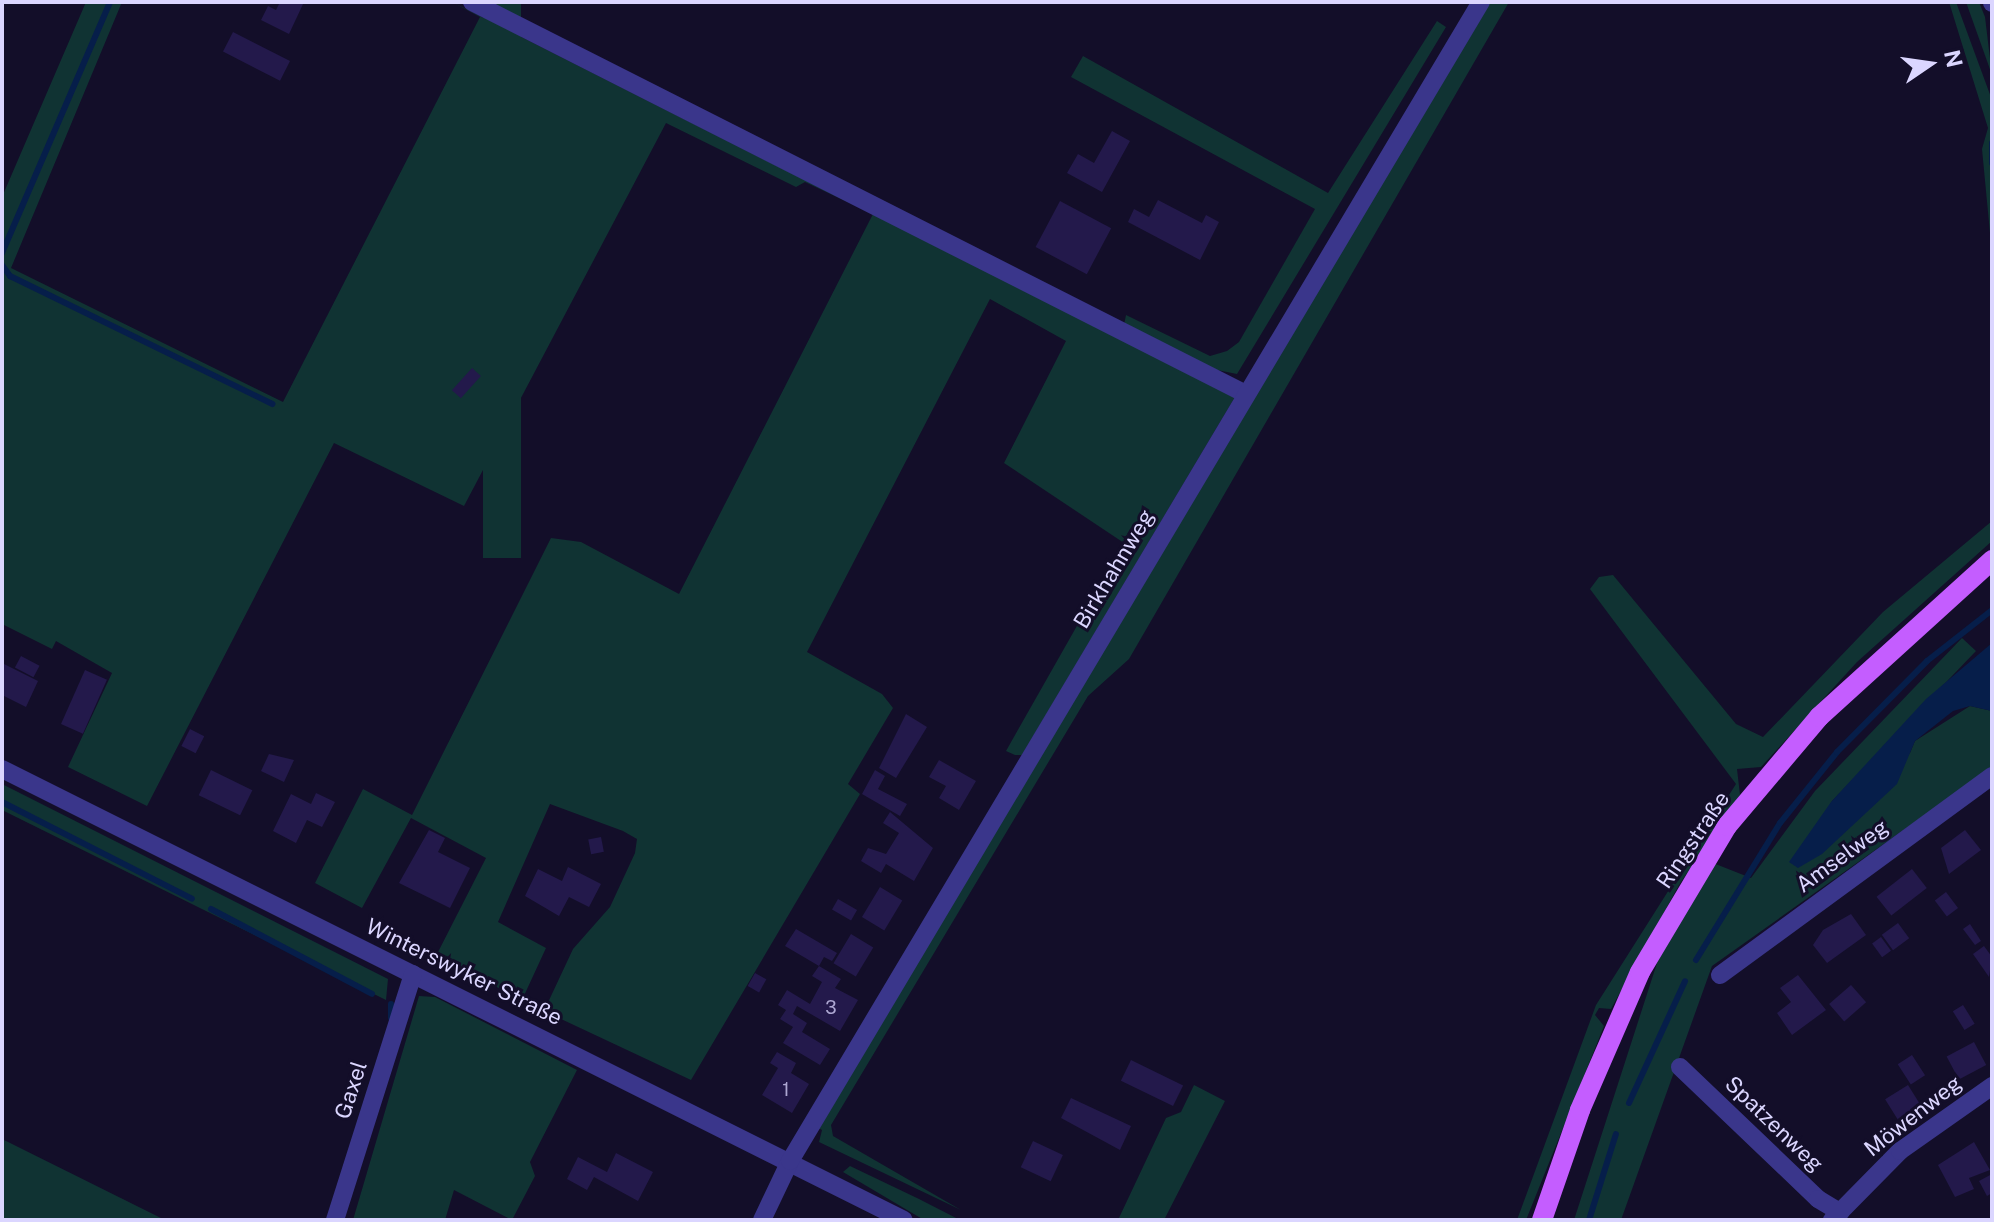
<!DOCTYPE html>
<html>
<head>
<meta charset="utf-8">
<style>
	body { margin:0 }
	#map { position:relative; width:1994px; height:1222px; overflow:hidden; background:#130e29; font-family:"Public Sans",sans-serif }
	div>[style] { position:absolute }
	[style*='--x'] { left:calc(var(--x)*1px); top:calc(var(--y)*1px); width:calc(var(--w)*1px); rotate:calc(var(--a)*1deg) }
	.green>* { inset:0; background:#103333; transform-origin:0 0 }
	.water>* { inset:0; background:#061e4a }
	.stream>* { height:6px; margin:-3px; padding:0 3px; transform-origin:3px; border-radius:3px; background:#061e4a }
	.building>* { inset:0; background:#23194b; transform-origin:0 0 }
	.minor>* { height:18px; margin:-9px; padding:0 9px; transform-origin:9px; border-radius:9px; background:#3a368b }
	.major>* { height:20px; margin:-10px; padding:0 10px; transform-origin:10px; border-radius:10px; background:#c45dff }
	span { translate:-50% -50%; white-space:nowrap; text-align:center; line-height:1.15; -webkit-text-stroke:6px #130e29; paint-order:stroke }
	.number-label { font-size:18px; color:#ada7d2 }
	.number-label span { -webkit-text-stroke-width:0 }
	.street-label { font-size:22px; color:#dbd6ff }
	.frame { position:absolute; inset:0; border:4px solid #dbd6ff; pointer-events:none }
	.north { position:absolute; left:1890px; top:24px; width:80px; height:80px; -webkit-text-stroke:6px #130e29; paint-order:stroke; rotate:77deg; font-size:22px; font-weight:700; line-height:32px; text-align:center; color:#dbd6ff }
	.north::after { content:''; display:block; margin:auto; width:28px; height:36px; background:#dbd6ff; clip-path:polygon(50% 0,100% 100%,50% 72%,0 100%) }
</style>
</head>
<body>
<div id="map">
	<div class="green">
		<i style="clip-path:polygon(86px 2px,122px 2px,11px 268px,283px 402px,480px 17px,452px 2px,1235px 397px,1022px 755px,1015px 755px,1006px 751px,1124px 543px,1004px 463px,1066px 341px,990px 299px,807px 652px,882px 694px,893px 708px,848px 784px,860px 794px,691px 1080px,544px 1011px,573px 949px,610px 907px,635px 853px,637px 839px,623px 831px,550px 804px,498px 922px,546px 948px,522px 1000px,436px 956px,486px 858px,411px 818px,362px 908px,315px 883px,363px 789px,412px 815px,551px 538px,581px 542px,679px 594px,873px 214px,805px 182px,796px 187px,666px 123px,464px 506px,334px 443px,147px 806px,68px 767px,112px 673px,56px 641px,52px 649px,2px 624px,2px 197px)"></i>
		<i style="left:483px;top:2px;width:38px;height:556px"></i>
		<i style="clip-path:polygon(1490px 2px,1509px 2px,1129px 659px,1088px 696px,831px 1125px,833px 1136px,961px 1210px,819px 1142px,822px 1130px,815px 1126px)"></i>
		<i style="clip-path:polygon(1949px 2px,1956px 2px,1992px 100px,1990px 233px,1982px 149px,1988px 128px)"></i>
		<i style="clip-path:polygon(1966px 2px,1979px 2px,1985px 17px,1992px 75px)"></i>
		<i style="clip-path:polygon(1437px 21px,1446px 27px,1237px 374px,1212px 369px,1124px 325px,1126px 315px,1210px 356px,1227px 351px,1239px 342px,1315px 209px,1071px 77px,1083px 56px,1328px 193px)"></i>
		<i style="clip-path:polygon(1992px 521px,1992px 541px,1857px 662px,1761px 767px,1737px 769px,1740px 795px,1679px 885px,1611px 1009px,1599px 1008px,1595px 1015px,1604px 1026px,1526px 1220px,1517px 1220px,1596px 1005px,1736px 784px,1590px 589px,1599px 577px,1613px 575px,1736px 724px,1763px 737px,1883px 612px)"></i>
		<i style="clip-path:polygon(1962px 638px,1976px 651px,1831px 802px,1910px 753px,1915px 741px,1970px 706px,1992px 711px,1992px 767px,1712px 966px,1621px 1220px,1574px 1220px,1658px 960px,1713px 863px,1751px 878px,1815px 791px)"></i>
		<i style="clip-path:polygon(2px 784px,388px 979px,386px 1000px,2px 810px)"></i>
		<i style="clip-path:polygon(419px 996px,435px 997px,577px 1070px,530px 1162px,535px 1176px,512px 1220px,454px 1190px,445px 1220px,353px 1220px)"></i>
		<i style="clip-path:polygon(1194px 1085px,1225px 1101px,1164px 1220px,1118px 1220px,1166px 1118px,1181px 1112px)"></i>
		<i style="clip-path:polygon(2px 1139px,165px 1220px,2px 1220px)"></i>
		<i style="clip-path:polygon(850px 1166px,919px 1199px,960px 1220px,924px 1220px,843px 1172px)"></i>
	</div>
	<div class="water">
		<i style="clip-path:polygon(1992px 643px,1992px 711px,1970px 706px,1953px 711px,1915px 741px,1897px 784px,1822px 854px,1798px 868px,1789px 862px,1831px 802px,1926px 699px)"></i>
	</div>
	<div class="stream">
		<i style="--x:1992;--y:143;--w:20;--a:90"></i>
		<i style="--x:2;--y:253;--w:273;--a:-66.7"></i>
		<i style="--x:2;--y:265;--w:14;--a:54"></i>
		<i style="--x:10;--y:276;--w:292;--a:26"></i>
		<i style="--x:2;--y:802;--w:213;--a:27"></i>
		<i style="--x:211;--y:909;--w:182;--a:27.8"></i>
		<i style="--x:1696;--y:960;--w:161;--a:-58.5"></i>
		<i style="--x:1780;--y:823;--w:91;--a:-51.2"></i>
		<i style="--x:1837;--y:752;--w:128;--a:-45.3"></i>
		<i style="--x:1927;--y:661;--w:83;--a:-38.1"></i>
		<i style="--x:391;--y:1018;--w:14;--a:-90"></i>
		<i style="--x:1629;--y:1103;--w:134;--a:-65.3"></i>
		<i style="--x:1589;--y:1220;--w:90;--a:-72.6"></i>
	</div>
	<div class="building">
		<i style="clip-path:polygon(280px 2px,304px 2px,289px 34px,261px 20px,268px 6px,276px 10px)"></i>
		<i style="left:233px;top:32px;width:64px;height:22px;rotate:27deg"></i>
		<i style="clip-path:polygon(1112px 131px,1130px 141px,1102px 192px,1067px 173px,1078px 154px,1094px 163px)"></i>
		<i style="clip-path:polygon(1158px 200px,1202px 223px,1206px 215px,1219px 222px,1200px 260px,1128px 222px,1134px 209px,1149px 217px)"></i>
		<i style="left:1060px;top:201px;width:58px;height:52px;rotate:28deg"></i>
		<i style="left:472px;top:368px;width:12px;height:30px;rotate:42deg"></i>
		<i style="left:21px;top:656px;width:21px;height:13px;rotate:28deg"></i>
		<i style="clip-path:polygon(2px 663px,38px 681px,26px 707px,2px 695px)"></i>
		<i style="left:85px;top:670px;width:24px;height:59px;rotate:24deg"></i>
		<i style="clip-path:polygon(906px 714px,927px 727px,896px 778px,879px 768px)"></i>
		<i style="left:190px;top:729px;width:16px;height:19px;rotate:27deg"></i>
		<i style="clip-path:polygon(269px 754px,294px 760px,284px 782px,261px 771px)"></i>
		<i style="clip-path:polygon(939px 760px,976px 781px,959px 810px,939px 798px,946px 786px,929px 777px)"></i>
		<i style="left:211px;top:770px;width:46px;height:28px;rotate:26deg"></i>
		<i style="clip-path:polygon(875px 770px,885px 776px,878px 789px,907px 804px,900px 816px,862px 794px)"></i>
		<i style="clip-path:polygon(316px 793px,335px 802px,322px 827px,307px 820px,296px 843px,273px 831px,291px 794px,311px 804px)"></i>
		<i style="clip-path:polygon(890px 812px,933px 848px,914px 881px,886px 864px,881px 873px,861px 861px,868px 848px,886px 854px,899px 833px,883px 823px)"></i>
		<i style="clip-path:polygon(429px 830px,445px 838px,438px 852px,470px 868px,450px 908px,399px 883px)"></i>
		<i style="clip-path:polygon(1965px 830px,1981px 850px,1949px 874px,1941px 848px)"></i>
		<i style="left:601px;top:837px;width:15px;height:13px;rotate:79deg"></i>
		<i style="clip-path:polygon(568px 867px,601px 884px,589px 907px,569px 897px,559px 916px,525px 896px,538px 869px,562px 881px)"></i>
		<i style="left:1912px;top:869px;width:24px;height:45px;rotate:52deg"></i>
		<i style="left:880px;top:887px;width:26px;height:35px;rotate:31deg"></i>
		<i style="left:1946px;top:892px;width:20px;height:14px;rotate:53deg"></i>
		<i style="left:838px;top:899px;width:22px;height:12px;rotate:30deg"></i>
		<i style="clip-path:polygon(1851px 914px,1866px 935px,1827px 963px,1813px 945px,1823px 930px)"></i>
		<i style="left:1898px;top:923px;width:19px;height:20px;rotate:54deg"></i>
		<i style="clip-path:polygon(1970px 924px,1981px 941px,1975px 945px,1963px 929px)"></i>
		<i style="clip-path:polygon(796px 929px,837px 953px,832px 961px,824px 957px,819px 966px,841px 979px,835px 988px,858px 1000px,840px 1031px,797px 1006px,793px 1014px,807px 1023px,802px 1032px,830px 1049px,820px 1065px,783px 1043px,793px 1027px,780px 1019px,786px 1010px,778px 1005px,787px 990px,810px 1004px,822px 982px,812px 976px,819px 966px,785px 946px)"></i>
		<i style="left:851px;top:934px;width:26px;height:34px;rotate:31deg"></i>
		<i style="left:1881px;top:937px;width:17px;height:11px;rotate:54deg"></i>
		<i style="clip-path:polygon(1984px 946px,1992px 957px,1989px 977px,1973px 954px)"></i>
		<i style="left:755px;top:973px;width:13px;height:15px;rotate:29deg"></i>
		<i style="clip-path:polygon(1798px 975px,1826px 1010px,1792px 1035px,1777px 1013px,1791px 1002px,1780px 988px)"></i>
		<i style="left:1851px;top:985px;width:23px;height:29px;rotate:49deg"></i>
		<i style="left:1963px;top:1005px;width:22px;height:12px;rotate:58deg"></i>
		<i style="left:1974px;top:1042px;width:26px;height:31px;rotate:62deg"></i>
		<i style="clip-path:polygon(777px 1052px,796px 1063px,791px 1073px,809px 1084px,792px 1113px,762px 1095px,778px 1068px,770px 1063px)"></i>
		<i style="left:1912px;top:1055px;width:24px;height:17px;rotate:57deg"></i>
		<i style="left:1131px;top:1060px;width:58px;height:23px;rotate:26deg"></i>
		<i style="left:1908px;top:1085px;width:31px;height:27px;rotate:58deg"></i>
		<i style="clip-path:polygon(1071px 1098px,1131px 1126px,1120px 1150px,1061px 1118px)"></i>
		<i style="left:1033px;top:1141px;width:33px;height:29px;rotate:25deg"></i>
		<i style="clip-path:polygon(1974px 1142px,1990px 1170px,1969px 1178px,1974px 1189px,1955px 1197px,1938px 1165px)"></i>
		<i style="clip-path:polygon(616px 1153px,653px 1172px,638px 1201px,594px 1177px,587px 1190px,567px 1179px,578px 1157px,607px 1172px)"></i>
		<i style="clip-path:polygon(1992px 1174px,1992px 1193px,1987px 1196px,1979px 1181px)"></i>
	</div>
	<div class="minor">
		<i style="--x:472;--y:2;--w:868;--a:26.86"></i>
		<i style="--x:1992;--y:2;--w:1;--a:90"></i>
		<i style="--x:2;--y:769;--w:1008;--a:26.57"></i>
		<i style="--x:1720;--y:975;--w:337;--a:-36.2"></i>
		<i style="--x:1680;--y:1067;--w:191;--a:43.7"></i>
		<i style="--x:1818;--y:1199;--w:26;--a:31"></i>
		<i style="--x:335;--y:1220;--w:258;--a:-72.4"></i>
		<i style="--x:762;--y:1220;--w:65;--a:-64.6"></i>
		<i style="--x:790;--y:1161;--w:1349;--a:-59.2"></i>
		<i style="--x:1832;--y:1220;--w:97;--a:-45.4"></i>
		<i style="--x:1900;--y:1151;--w:113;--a:-35.2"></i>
	</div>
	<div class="major">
		<i style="--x:1542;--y:1220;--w:116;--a:-70.9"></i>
		<i style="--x:1580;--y:1110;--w:150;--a:-66.5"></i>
		<i style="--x:1640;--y:972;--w:170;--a:-59.2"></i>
		<i style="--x:1727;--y:826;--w:143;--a:-49.8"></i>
		<i style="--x:1819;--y:717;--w:234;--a:-42.2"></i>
	</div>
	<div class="number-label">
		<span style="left:831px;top:1008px">3</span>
		<span style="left:786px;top:1090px">1</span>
	</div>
	<div class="street-label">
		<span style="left:1114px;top:569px;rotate:-59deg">Birkhahnweg</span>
		<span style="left:1693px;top:840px;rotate:-56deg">Ringstraße</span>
		<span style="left:1842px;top:856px;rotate:-36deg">Amselweg</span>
		<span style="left:464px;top:972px;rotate:26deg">Winterswyker Straße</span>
		<span style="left:351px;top:1090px;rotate:-72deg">Gaxel</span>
		<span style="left:1913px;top:1116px;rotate:-38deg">Möwenweg</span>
		<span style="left:1774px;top:1124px;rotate:44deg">Spatzenweg</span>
	</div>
	<div class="frame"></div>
	<div class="north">N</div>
</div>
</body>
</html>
